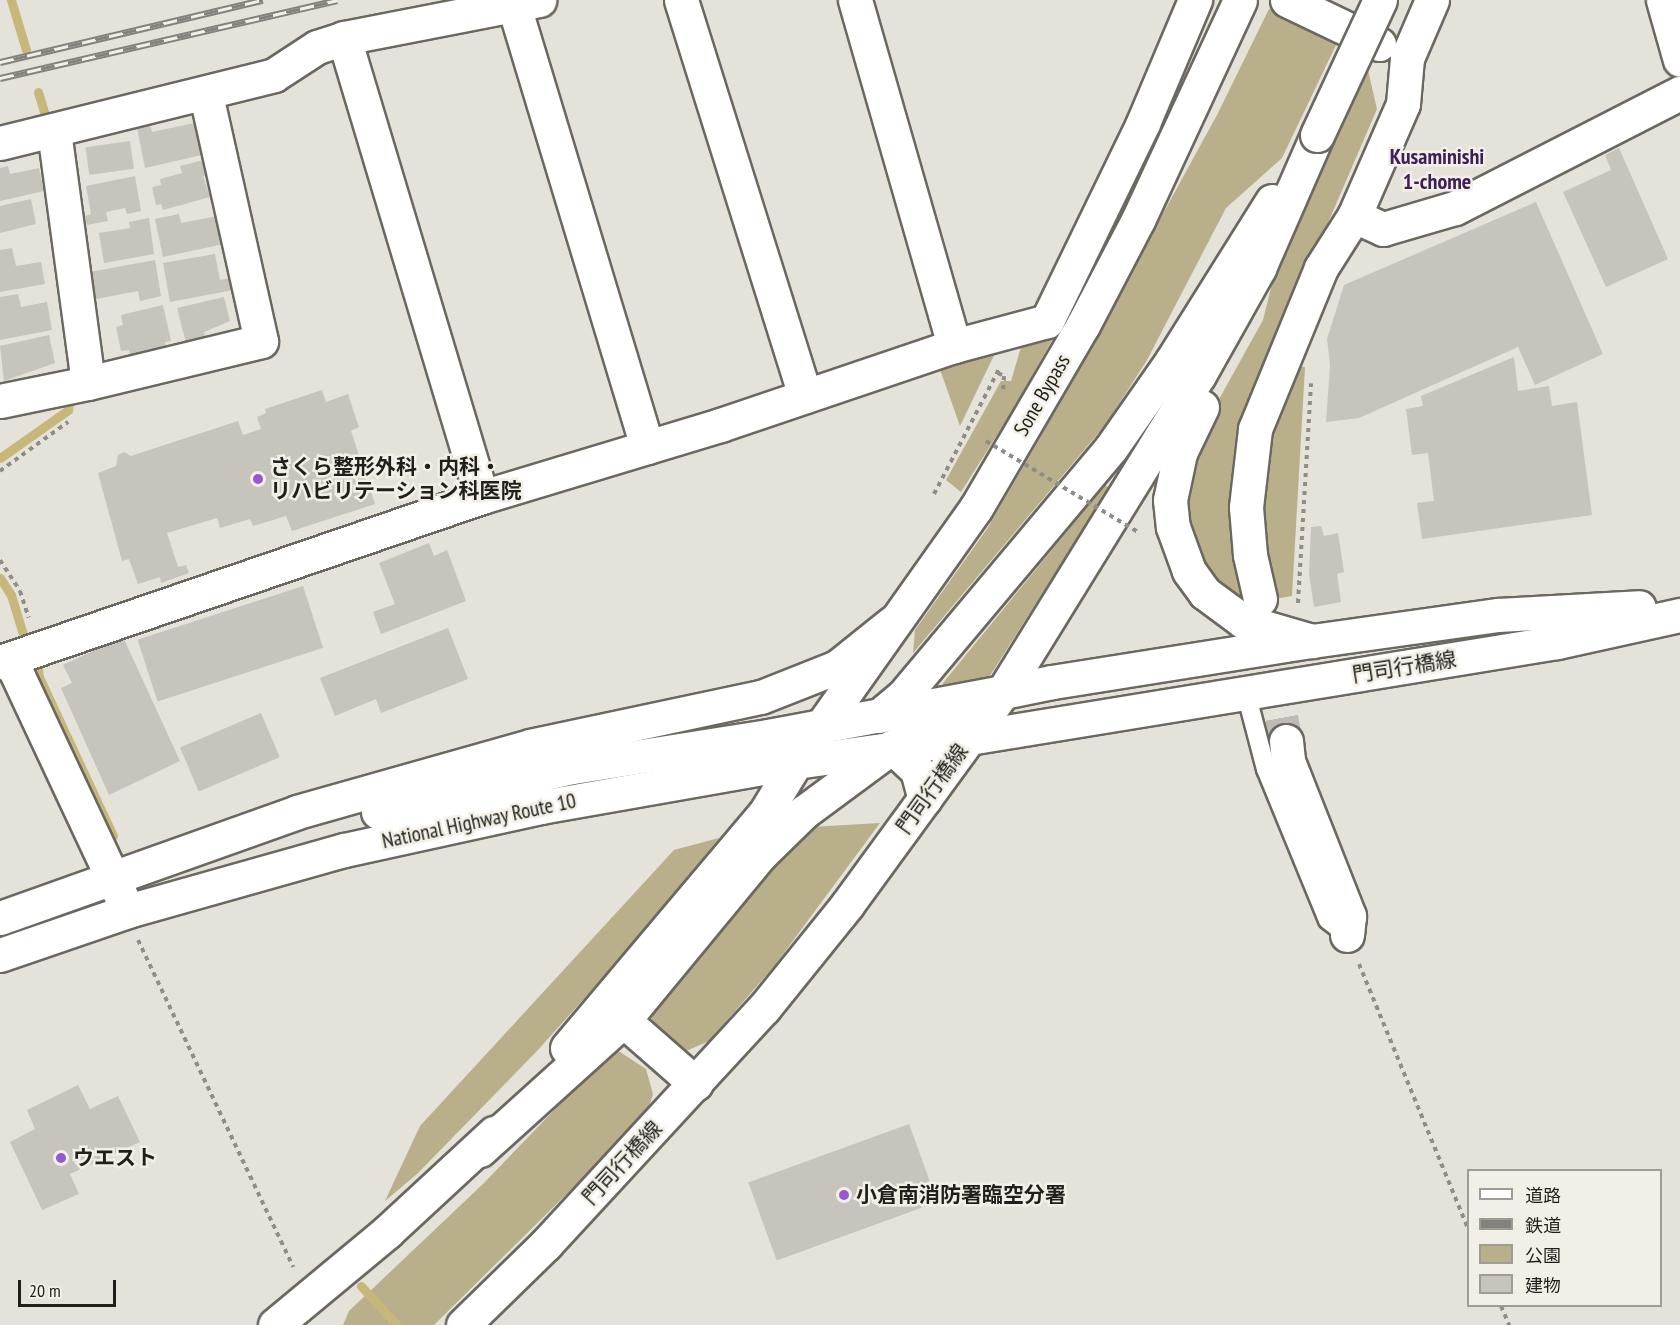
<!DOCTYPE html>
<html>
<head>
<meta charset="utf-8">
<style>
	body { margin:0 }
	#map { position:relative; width:1680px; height:1325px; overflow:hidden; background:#e4e2d9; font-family:"PT Sans Narrow","Noto Sans JP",sans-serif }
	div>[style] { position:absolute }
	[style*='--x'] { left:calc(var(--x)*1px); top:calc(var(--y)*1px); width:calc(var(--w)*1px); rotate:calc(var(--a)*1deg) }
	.green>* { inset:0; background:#b9af8b }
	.stream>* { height:9px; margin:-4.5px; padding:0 4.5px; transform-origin:4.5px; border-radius:4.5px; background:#c7b77b }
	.building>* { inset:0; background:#c6c4bb; transform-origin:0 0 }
	.minor-tunnel>* { height:33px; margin-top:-16.5px; transform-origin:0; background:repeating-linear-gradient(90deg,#bdbbb3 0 33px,transparent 0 49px) }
	.path>* { height:4px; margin-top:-2px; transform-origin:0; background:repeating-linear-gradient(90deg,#8e8d87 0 4.5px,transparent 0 9px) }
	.roads { filter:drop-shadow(2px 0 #6a6860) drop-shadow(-2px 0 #6a6860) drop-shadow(0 2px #6a6860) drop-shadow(0 -2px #6a6860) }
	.service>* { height:18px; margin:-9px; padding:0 9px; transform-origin:9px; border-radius:9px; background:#fff }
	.minor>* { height:33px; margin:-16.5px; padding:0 16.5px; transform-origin:16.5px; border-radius:16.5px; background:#fff }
	.tertiary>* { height:33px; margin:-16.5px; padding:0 16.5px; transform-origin:16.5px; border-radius:16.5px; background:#fff }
	.primary>* { height:33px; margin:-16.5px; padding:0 16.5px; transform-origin:16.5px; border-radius:16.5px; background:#fff }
	.trunk>* { height:33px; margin:-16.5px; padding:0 16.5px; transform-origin:16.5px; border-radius:16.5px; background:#fff }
	.rail>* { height:7px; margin-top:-3.5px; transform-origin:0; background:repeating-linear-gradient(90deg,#f2efe6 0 14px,#84827c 0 28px); box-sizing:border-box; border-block:2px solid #84827c }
	.path-bridge>* { height:4px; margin-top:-2px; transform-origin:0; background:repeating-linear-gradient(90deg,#8e8d87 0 4.5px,transparent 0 9px) }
	.bridges { filter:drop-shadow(2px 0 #6a6860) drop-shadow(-2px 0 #6a6860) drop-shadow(0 2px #6a6860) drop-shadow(0 -2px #6a6860) }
	.trunk-bridge>* { height:33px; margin:-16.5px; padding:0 16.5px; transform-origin:16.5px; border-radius:16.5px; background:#fff }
	.dots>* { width:16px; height:16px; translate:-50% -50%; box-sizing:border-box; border:3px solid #f2efe6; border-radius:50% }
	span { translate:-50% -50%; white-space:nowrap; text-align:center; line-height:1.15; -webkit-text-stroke:5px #f2efe6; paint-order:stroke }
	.street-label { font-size:21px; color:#201f1c }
	.poi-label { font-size:21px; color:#201f1c; font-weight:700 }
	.left { translate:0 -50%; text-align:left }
	.neighbourhood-label { font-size:22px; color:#3d2059; font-weight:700 }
	.legend { position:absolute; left:1467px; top:1169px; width:195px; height:138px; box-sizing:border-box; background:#f2efe6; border:2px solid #9e9c95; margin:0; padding:8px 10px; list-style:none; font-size:18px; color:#201f1c }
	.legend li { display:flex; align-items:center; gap:12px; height:30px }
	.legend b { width:30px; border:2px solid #9e9c95 }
	.scale { position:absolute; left:18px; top:1280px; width:98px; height:27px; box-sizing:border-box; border:3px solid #201f1c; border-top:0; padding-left:8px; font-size:18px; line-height:21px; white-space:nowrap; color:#201f1c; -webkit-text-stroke:4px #f2efe6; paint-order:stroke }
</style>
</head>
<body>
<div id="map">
	<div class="green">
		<i style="clip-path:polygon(1269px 9px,1337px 43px,1282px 158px,1226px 208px,1147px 360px,1106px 424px,913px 653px,915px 630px,987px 529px,1040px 438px,1217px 115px)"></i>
		<i style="clip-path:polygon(1367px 66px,1377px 109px,1259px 383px,1244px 604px,1216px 583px,1203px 568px,1183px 512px,1203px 428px,1263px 320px,1281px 248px)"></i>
		<i style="clip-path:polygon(1056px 333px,1011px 413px,961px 492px,946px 480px,1001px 381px,1011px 381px,1024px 337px)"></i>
		<i style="clip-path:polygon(999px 345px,960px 426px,938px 364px)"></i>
		<i style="clip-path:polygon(1292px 366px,1305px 367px,1292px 596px,1269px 600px,1257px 480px)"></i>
		<i style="clip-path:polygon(1105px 485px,1109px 488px,986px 682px,944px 688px,943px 683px)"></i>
		<i style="clip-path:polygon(880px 823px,775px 965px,709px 1041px,684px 1052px,659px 1039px,652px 1022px,652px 1008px,770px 864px,811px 827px)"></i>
		<i style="clip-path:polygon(719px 838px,648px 927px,537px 1051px,417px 1174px,385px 1201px,420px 1126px,674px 850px)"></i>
		<i style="clip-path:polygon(611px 1051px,620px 1052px,646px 1069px,653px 1094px,649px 1107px,601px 1160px,434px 1325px,343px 1325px,349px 1311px,484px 1183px)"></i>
	</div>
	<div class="stream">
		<i style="--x:11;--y:0;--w:52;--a:73.3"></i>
		<i style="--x:38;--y:92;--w:21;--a:73"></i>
		<i style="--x:0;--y:458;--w:83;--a:-35.2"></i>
		<i style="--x:68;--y:410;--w:7;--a:-82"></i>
		<i style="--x:0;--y:578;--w:20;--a:57"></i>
		<i style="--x:11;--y:595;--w:39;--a:73"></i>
		<i style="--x:37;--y:661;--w:16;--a:83"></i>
		<i style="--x:39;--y:677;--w:175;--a:65"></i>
		<i style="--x:361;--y:1286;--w:53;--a:47.3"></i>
	</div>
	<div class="building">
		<i style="clip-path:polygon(199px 122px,206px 154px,145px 168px,137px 128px,150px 125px,152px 132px)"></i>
		<i style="left:130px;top:141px;width:28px;height:45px;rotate:82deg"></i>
		<i style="clip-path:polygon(1619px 148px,1668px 259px,1606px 287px,1563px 192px,1611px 170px,1605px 155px)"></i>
		<i style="clip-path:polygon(204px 160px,208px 175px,203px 176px,210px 197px,163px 210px,161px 204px,156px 205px,152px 187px,161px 185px,160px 179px,182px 173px,180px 166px)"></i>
		<i style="clip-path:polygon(8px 166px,10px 174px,39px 168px,44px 191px,0 201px,0 168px)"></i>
		<i style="clip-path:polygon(135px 176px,141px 211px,127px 214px,125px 208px,106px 212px,108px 221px,87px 225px,85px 216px,91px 214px,86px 186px)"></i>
		<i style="clip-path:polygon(31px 199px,36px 224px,0 233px,0 206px)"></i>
		<i style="clip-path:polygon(1536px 202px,1603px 354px,1535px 385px,1518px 347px,1359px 418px,1326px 422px,1330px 365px,1327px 339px,1344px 285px)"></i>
		<i style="clip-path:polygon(179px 214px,181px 223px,218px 216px,224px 244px,163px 257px,155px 219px)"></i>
		<i style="clip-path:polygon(149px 218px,154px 254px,104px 263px,99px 233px,130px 228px,129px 222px)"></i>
		<i style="clip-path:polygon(12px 248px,16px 266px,41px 262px,45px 284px,0 292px,0 250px)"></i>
		<i style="clip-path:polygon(215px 254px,220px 280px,231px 278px,233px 290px,170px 302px,163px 263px)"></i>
		<i style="clip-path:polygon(155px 260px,161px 296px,140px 301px,138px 291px,96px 299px,90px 272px)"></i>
		<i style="clip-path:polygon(18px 294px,21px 307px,47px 302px,52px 330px,0 340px,0 297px)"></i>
		<i style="clip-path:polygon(224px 297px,230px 321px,204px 332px,205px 338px,186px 343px,177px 308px)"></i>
		<i style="clip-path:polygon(163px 305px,171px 341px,165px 342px,167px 351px,131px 360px,129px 350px,121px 351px,116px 327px,123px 325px,121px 315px)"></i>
		<i style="clip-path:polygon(49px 335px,55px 363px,4px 381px,0 346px)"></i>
		<i style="clip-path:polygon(1514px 357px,1518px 391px,1549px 386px,1552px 406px,1577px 402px,1592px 515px,1422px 539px,1417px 503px,1434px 501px,1428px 453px,1412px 455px,1406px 409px,1423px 406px,1421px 396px)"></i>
		<i style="clip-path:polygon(322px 390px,326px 402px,348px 394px,359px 427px,351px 431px,375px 504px,292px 531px,286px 516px,253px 526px,250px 519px,220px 528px,217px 518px,167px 533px,178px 567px,186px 565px,189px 573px,161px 583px,160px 577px,138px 584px,129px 559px,122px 561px,98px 473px,116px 466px,118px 455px,124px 452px,131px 456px,140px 453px,238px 421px,243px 435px,261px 429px,257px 417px,266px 413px,265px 409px)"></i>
		<i style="clip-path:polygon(1321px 526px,1324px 536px,1338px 533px,1344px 572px,1337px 574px,1341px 602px,1314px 607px,1309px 574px,1311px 527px)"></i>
		<i style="clip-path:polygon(429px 543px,434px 556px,447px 550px,466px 601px,381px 634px,373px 612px,395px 604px,379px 563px)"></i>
		<i style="left:303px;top:586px;width:65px;height:174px;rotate:72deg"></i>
		<i style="clip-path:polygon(448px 628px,468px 679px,381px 713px,376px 699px,335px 716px,320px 678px)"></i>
		<i style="clip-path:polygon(123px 637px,180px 761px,109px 795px,61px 688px,72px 683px,63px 665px)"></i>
		<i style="left:261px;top:713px;width:48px;height:88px;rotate:67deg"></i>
		<i style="clip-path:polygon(78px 1085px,90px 1109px,118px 1096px,140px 1142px,70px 1174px,79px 1194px,42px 1210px,10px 1142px,35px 1129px,27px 1110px)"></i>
		<i style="left:909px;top:1124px;width:83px;height:171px;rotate:70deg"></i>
	</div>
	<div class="minor-tunnel">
		<i style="--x:1264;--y:621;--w:122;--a:79.6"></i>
	</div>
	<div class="path">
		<i style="--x:998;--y:373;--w:7;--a:27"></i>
		<i style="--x:1004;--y:376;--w:16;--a:94"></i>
		<i style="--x:0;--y:471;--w:84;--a:-35.8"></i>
		<i style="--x:934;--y:494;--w:143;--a:-62.5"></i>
		<i style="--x:0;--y:560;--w:37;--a:57"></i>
		<i style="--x:20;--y:591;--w:28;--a:72"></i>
		<i style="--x:1298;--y:603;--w:220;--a:-86.6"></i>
		<i style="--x:138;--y:940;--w:362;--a:64.6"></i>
		<i style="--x:1359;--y:964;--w:286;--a:67.6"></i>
		<i style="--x:1501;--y:1306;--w:21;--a:67"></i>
	</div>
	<div class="roads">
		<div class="service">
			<i style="--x:1246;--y:693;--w:79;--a:75.3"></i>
			<i style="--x:1266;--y:769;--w:163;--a:67.7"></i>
			<i style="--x:1328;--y:920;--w:24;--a:38"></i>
		</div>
		<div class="minor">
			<i style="--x:681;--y:0;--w:415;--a:72.6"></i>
			<i style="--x:855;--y:0;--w:360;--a:74"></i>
			<i style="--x:1432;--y:0;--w:63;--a:113.3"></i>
			<i style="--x:1407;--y:58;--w:46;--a:95"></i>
			<i style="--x:1403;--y:104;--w:122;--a:113.6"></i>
			<i style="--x:1354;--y:216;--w:32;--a:24"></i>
			<i style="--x:1383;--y:229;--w:75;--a:-16.3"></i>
			<i style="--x:1455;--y:208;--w:253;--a:-27.1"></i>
			<i style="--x:1663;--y:0;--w:62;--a:74.2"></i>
			<i style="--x:514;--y:6;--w:461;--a:73.2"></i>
			<i style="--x:344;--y:38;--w:479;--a:73.3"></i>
			<i style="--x:54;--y:131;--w:254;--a:82.3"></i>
			<i style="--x:88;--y:383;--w:178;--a:-13.6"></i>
			<i style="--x:261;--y:341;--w:252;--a:-102.6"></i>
			<i style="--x:0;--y:143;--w:282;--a:-13.9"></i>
			<i style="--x:274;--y:75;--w:51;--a:-33.1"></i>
			<i style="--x:317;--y:47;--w:28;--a:-18"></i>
			<i style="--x:344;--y:38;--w:199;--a:-11"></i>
			<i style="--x:0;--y:401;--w:90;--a:-11.6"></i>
			<i style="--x:1260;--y:599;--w:45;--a:-102.8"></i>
			<i style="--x:1250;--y:555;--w:48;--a:-94.8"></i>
			<i style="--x:1246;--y:507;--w:79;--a:-83.4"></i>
			<i style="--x:1255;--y:429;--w:174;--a:-67.7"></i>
			<i style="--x:1321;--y:268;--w:62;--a:-57.6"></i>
			<i style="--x:10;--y:659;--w:278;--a:64.9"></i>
			<i style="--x:0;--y:662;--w:509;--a:-18.9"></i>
			<i style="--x:482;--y:497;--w:249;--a:-16.8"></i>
			<i style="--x:720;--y:425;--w:247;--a:-18.7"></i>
			<i style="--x:954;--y:346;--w:96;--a:-15"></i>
			<i style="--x:1047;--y:321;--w:220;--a:-64.1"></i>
			<i style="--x:1143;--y:123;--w:134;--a:-67.1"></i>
			<i style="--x:1286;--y:741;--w:20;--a:84"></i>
			<i style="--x:1288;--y:761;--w:167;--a:68.5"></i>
			<i style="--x:1349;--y:916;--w:19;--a:96"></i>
		</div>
		<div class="tertiary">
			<i style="--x:1287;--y:0;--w:102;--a:25.6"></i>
		</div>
		<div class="primary">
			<i style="--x:892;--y:747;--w:34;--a:43"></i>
			<i style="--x:917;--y:770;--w:30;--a:75"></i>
			<i style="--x:607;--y:1006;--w:118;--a:41.2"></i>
			<i style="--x:567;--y:1048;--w:307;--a:-49.9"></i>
			<i style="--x:765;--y:813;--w:60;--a:-58.7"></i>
			<i style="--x:480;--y:1150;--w:193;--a:-42.1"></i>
			<i style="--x:623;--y:1021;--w:214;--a:-50.5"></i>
			<i style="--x:759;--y:856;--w:63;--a:-44.4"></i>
			<i style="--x:804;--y:812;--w:109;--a:-36.5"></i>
			<i style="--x:892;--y:747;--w:78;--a:-29.2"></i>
			<i style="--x:960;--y:709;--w:46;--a:-21.6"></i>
			<i style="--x:1003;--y:692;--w:50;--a:-11.5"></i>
			<i style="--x:1052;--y:682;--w:263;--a:-9"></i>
			<i style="--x:1312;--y:641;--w:188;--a:-8"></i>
			<i style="--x:1498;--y:615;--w:141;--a:-3.2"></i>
			<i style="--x:275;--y:1325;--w:146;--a:-39.7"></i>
			<i style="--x:387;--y:1232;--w:146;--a:-42.8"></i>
			<i style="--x:463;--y:1325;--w:116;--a:-44.3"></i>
			<i style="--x:546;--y:1244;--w:321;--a:-47.3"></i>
			<i style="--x:764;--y:1008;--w:132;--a:-51.1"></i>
			<i style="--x:847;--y:905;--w:207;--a:-53.9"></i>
			<i style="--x:969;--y:738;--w:596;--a:-9.27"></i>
			<i style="--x:1557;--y:642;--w:126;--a:-12.4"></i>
		</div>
		<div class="trunk">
			<i style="--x:1202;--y:407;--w:51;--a:115.6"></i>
			<i style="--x:1180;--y:453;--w:48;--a:102"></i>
			<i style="--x:1170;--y:500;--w:27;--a:84"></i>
			<i style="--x:1173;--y:527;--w:47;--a:70"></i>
			<i style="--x:1189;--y:571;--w:27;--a:54"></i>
			<i style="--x:1205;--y:593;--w:47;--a:36.4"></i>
			<i style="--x:1243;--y:621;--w:72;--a:16.2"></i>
			<i style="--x:879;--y:716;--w:30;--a:-40"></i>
			<i style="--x:902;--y:697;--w:325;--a:-50"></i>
			<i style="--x:1111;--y:448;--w:105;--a:-55.1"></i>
			<i style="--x:1171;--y:362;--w:190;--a:-57.9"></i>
			<i style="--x:796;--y:762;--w:311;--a:-54.7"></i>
			<i style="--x:976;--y:508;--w:212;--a:-59.7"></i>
			<i style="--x:1083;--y:325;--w:119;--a:-62.4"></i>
			<i style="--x:1138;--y:220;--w:242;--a:-65.1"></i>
			<i style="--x:378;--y:812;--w:199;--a:-13.1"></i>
			<i style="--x:572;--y:767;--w:198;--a:-9"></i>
			<i style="--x:768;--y:736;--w:239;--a:-10.6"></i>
			<i style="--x:0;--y:918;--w:315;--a:-19.6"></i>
			<i style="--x:297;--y:812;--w:242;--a:-15.8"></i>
			<i style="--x:530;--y:746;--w:236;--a:-12"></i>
			<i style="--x:761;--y:697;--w:82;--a:-21.5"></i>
			<i style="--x:837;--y:667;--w:70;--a:-38.7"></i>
			<i style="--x:0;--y:955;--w:135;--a:-19"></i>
			<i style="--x:128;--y:911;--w:224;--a:-15.8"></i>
			<i style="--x:344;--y:850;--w:202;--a:-12.3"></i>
			<i style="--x:541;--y:807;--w:259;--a:-10"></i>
			<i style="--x:796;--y:762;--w:175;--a:-7.9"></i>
			<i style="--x:969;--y:738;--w:57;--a:-53.5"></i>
			<i style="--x:1003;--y:692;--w:373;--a:-58.3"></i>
			<i style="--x:1199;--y:375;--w:123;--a:-60.7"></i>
			<i style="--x:1259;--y:268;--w:145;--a:-66.4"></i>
		</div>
	</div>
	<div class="rail">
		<i style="--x:0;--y:62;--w:270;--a:-13.3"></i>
		<i style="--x:0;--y:78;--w:346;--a:-13"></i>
	</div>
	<div class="path-bridge">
		<i style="--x:986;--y:441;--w:179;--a:30.9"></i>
	</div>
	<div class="bridges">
		<div class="trunk-bridge">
			<i style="--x:1317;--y:135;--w:149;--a:-65"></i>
		</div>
	</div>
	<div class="dots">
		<i style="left:258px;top:479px;background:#9659d0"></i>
		<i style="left:61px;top:1158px;background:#9659d0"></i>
		<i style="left:844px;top:1195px;background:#9659d0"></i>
	</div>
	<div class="street-label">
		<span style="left:1042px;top:395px;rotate:-60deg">Sone Bypass</span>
		<span style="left:1404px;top:667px;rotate:-9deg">門司行橋線</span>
		<span style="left:932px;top:789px;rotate:-54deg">門司行橋線</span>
		<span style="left:479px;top:821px;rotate:-12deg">National Highway Route 10</span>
		<span style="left:622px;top:1163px;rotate:-47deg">門司行橋線</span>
	</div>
	<div class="poi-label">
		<span class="left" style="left:270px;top:479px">さくら整形外科・内科・<br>リハビリテーション科医院</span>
		<span class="left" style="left:73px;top:1158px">ウエスト</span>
		<span class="left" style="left:856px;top:1195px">小倉南消防署臨空分署</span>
	</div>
	<div class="neighbourhood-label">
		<span style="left:1437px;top:169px">Kusaminishi<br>1-chome</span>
	</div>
	<ul class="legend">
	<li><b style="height:8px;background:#fff"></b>道路</li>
	<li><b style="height:8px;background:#84827c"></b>鉄道</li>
	<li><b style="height:16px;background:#b9af8b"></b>公園</li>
	<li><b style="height:16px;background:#c6c4bb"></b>建物</li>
	</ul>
	<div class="scale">20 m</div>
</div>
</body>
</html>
